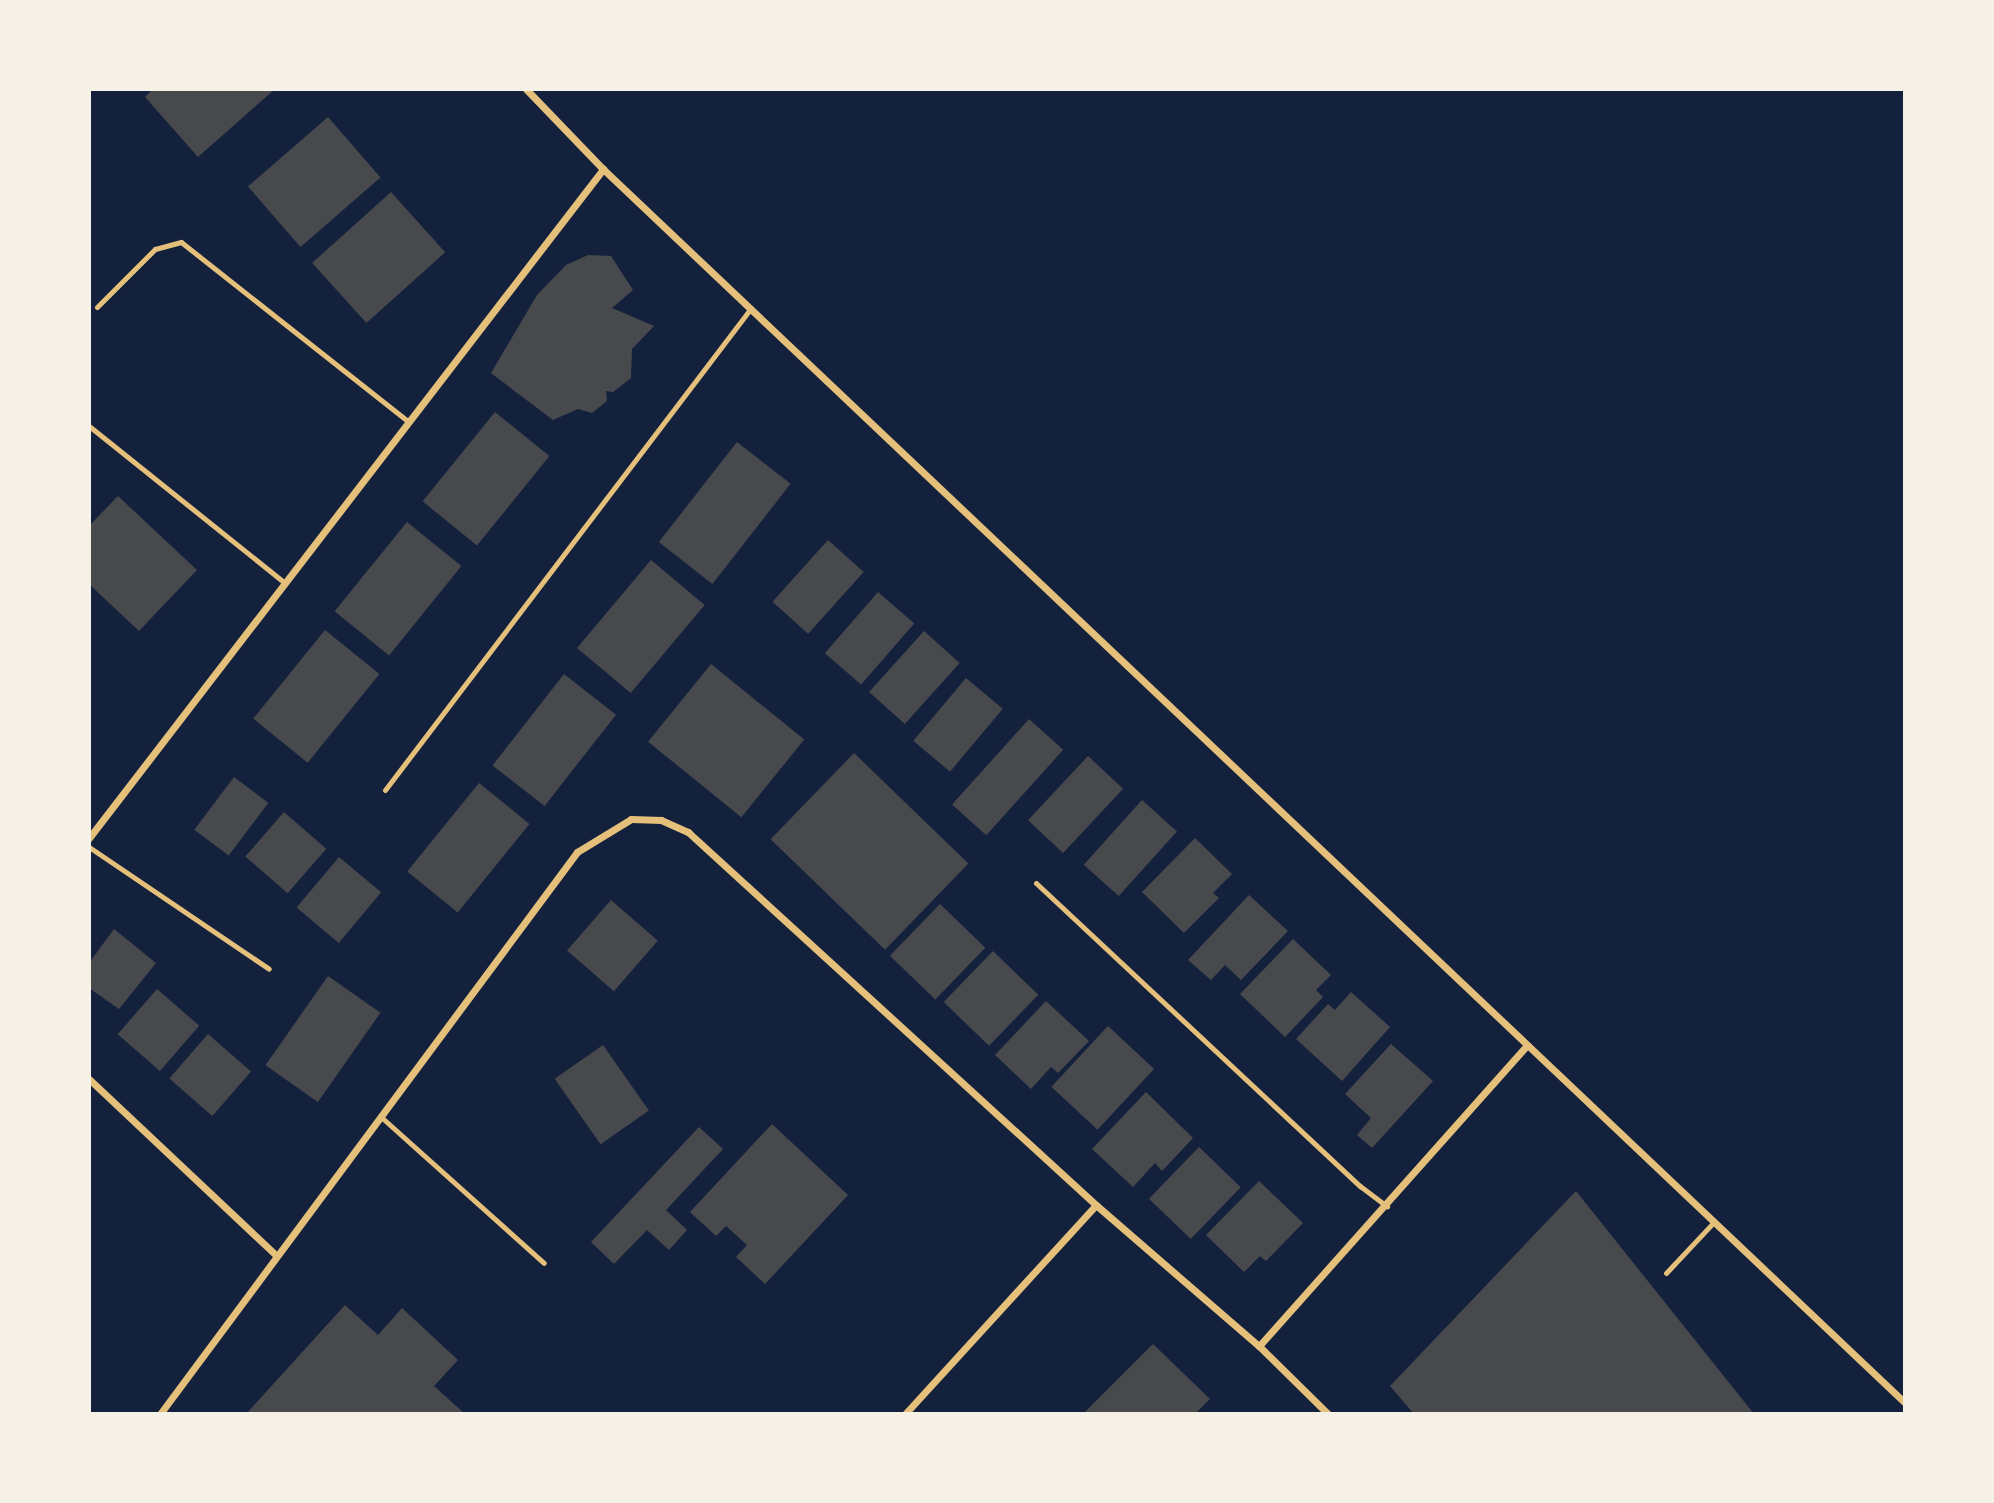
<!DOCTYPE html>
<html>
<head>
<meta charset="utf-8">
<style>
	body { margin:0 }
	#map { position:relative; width:1994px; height:1503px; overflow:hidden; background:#14213d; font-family:Cabin,sans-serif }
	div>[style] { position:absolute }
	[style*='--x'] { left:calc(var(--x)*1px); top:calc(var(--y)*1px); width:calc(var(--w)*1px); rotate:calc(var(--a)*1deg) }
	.building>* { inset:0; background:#48494c; transform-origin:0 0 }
	.service>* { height:5px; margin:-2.5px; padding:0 2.5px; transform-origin:2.5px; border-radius:2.5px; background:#e5c07b }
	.minor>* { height:7px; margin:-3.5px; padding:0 3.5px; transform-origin:3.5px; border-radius:3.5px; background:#e5c07b }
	span { translate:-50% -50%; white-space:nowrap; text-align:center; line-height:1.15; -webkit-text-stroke:6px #f6f1e7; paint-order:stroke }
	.frame { position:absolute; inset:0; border:91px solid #f6f1e7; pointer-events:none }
</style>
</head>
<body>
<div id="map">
	<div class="building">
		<i style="clip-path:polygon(153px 89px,275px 89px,198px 157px,145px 97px)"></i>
		<i style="left:328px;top:117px;width:80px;height:106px;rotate:49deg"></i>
		<i style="left:391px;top:192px;width:81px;height:106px;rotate:48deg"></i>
		<i style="clip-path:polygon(588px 255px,611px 256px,633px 290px,612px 308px,654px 326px,632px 349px,631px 378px,613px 392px,606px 391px,607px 401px,592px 413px,578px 409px,553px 420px,491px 373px,537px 295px,566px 265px)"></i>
		<i style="left:495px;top:412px;width:70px;height:115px;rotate:39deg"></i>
		<i style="left:737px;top:442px;width:68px;height:127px;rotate:38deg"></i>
		<i style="clip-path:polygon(118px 496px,197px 570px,139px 631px,89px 584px,89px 526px)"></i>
		<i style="left:407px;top:522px;width:70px;height:115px;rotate:39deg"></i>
		<i style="left:828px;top:540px;width:48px;height:83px;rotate:42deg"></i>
		<i style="left:651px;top:560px;width:70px;height:115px;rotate:40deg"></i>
		<i style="left:878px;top:592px;width:48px;height:81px;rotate:41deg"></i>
		<i style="left:325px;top:630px;width:70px;height:114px;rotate:39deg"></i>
		<i style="left:924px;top:631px;width:48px;height:82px;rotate:42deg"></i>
		<i style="left:711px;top:664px;width:120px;height:100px;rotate:39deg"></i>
		<i style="left:564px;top:674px;width:66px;height:116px;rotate:38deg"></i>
		<i style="left:966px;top:678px;width:48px;height:82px;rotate:40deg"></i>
		<i style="left:1029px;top:719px;width:46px;height:115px;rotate:42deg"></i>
		<i style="left:854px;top:753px;width:159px;height:120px;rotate:44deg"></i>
		<i style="left:1088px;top:756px;width:48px;height:88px;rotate:43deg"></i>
		<i style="left:234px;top:777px;width:43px;height:66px;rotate:37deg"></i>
		<i style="left:479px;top:783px;width:65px;height:114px;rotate:39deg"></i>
		<i style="left:1142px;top:800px;width:47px;height:87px;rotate:42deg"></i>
		<i style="left:284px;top:812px;width:56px;height:59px;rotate:41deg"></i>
		<i style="clip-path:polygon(1195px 838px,1232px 874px,1213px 893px,1219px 898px,1184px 933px,1142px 892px)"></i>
		<i style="left:339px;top:857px;width:55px;height:66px;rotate:40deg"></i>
		<i style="clip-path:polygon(1249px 895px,1288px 931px,1241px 980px,1225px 965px,1211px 980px,1188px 960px)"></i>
		<i style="left:611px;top:900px;width:62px;height:67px;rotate:41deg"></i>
		<i style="left:940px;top:904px;width:63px;height:72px;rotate:44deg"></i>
		<i style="clip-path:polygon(114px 929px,156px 963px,119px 1009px,89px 988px,89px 963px)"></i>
		<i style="clip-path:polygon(1293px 939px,1331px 975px,1316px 990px,1323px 997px,1285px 1037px,1240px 994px)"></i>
		<i style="left:993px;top:951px;width:63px;height:71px;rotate:44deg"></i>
		<i style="left:328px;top:976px;width:64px;height:109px;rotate:35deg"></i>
		<i style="left:157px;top:989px;width:56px;height:60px;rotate:41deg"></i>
		<i style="clip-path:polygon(1351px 992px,1390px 1027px,1342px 1081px,1296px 1039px,1328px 1004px,1335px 1010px)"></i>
		<i style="clip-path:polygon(1046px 1001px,1089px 1041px,1058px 1073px,1051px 1067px,1031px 1089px,995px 1055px)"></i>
		<i style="left:1108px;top:1026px;width:63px;height:83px;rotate:43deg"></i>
		<i style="left:208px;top:1034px;width:57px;height:59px;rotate:41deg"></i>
		<i style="clip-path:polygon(1391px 1044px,1433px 1081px,1372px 1148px,1357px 1135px,1371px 1118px,1345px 1094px)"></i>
		<i style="left:603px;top:1045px;width:80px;height:59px;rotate:55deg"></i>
		<i style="clip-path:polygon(1146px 1092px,1193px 1138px,1162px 1171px,1155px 1163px,1133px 1187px,1092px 1149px)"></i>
		<i style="clip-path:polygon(772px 1124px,848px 1195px,765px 1284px,736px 1257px,747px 1245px,726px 1226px,716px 1236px,690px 1212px)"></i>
		<i style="clip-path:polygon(699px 1127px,723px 1149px,666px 1210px,687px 1230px,669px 1250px,647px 1230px,614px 1264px,591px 1242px)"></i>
		<i style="left:1199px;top:1147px;width:58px;height:72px;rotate:44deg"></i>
		<i style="clip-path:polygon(1259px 1181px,1303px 1223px,1266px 1261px,1260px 1256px,1244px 1272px,1206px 1235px)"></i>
		<i style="clip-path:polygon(1576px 1191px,1754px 1414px,1414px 1414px,1390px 1386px)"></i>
		<i style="clip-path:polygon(345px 1305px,378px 1335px,402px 1308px,458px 1360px,434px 1386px,465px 1414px,246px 1414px)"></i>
		<i style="clip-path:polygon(1153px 1344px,1210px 1399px,1195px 1414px,1083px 1414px)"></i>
	</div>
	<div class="service">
		<i style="--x:97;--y:307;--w:82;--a:-45"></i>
		<i style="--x:155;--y:249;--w:27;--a:-15"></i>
		<i style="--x:181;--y:242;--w:290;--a:38.3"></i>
		<i style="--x:89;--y:426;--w:251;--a:38.7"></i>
		<i style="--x:385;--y:790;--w:605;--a:-52.79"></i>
		<i style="--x:89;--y:847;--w:217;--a:34.1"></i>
		<i style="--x:1036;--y:883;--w:444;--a:43.1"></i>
		<i style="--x:1360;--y:1186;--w:34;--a:37"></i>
		<i style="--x:380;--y:1116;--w:220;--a:41.9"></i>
		<i style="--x:1666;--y:1273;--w:67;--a:-46.8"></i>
	</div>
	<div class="minor">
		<i style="--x:526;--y:89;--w:111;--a:46.1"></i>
		<i style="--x:603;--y:169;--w:1794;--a:43.46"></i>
		<i style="--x:89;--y:838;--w:844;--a:-52.46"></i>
		<i style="--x:89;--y:1079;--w:257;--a:43.3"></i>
		<i style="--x:1259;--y:1346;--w:403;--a:-48.3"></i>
		<i style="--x:160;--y:1414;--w:700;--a:-53.42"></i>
		<i style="--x:577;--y:852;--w:63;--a:-31.4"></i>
		<i style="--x:631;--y:819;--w:30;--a:2"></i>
		<i style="--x:661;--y:820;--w:30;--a:24"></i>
		<i style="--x:688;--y:832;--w:553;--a:42.43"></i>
		<i style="--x:1096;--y:1205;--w:216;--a:40.9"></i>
		<i style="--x:1259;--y:1346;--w:97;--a:44.6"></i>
		<i style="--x:905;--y:1414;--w:283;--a:-47.6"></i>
	</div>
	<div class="frame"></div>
</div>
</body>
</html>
